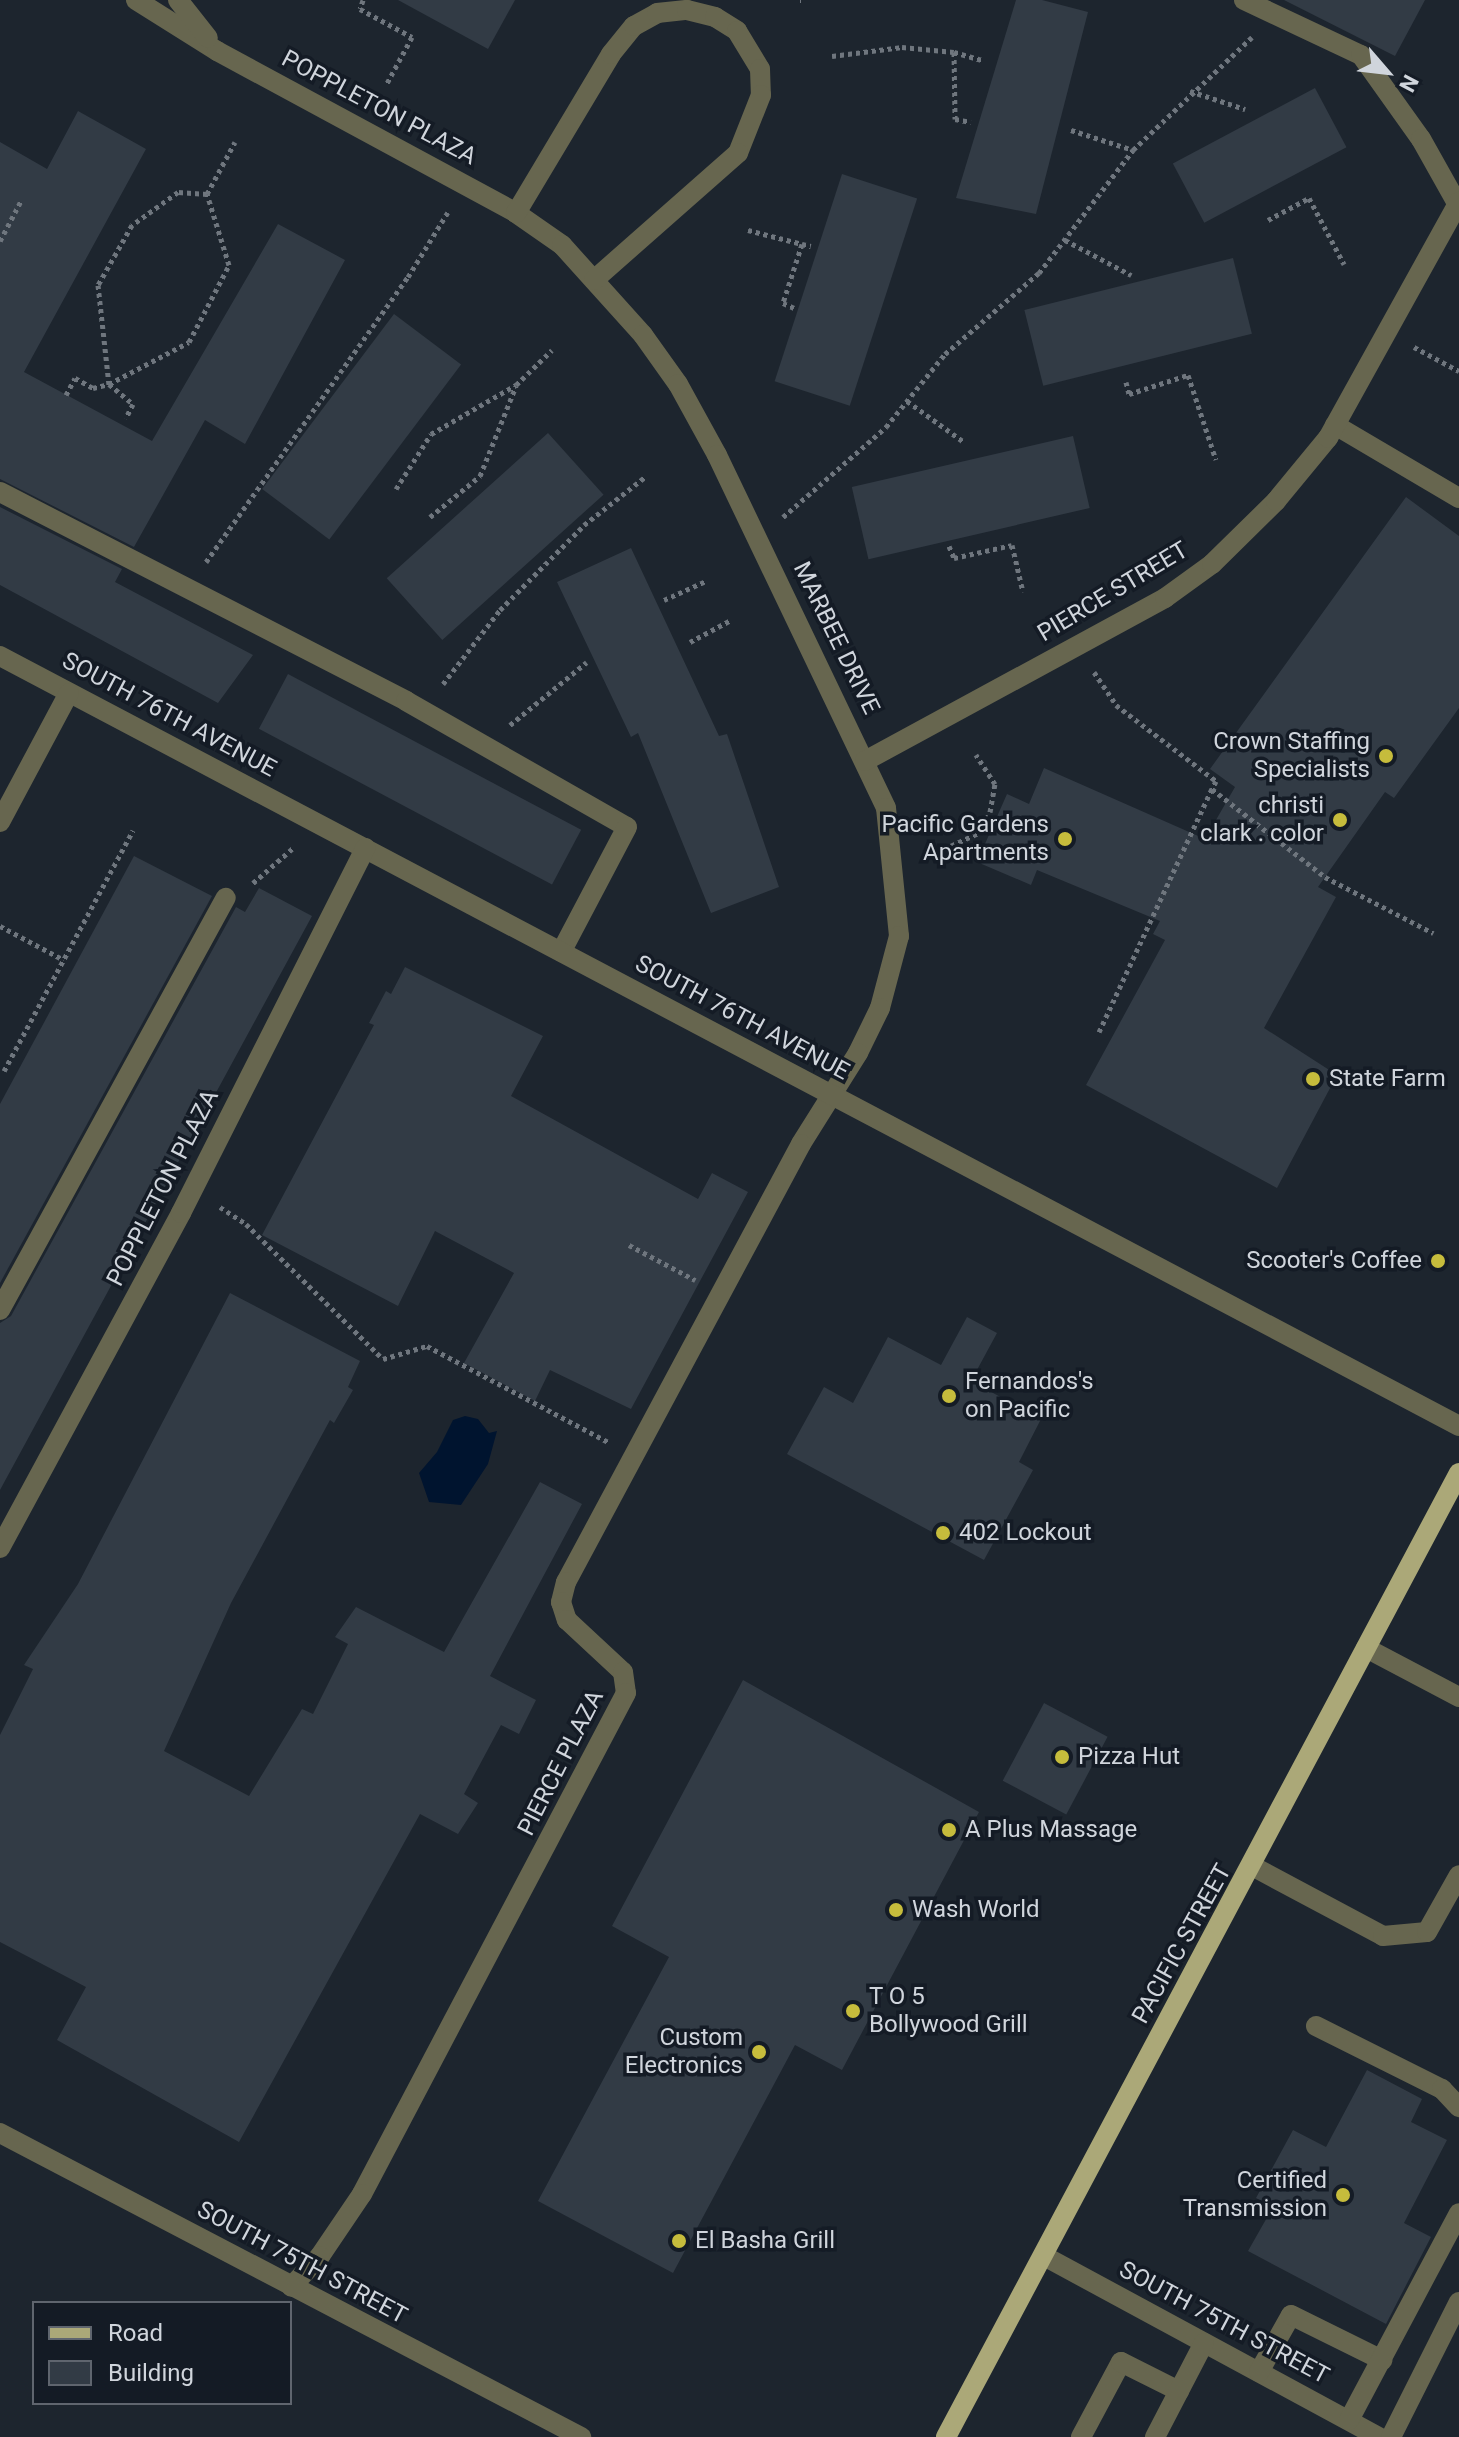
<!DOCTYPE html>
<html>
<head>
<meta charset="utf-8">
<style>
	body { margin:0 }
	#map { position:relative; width:1459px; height:2437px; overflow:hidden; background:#1d252e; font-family:Roboto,sans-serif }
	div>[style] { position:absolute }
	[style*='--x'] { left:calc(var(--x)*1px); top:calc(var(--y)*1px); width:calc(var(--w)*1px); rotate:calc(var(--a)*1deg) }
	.water>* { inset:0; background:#00142f }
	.building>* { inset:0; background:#323b45; transform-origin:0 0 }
	.path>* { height:5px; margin-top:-2.5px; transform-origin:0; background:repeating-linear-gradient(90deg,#6f767e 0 4px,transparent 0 8px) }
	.minor>* { height:20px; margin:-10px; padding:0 10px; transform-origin:10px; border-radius:10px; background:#67664f }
	.major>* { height:20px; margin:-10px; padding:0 10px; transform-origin:10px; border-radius:10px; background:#aba878 }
	.dots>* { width:22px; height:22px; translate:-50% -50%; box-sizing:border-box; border:4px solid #141b25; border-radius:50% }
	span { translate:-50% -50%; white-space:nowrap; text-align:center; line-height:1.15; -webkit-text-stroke:7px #141b25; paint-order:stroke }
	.street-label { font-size:24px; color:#d0d5dc }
	.poi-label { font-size:24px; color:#d0d5dc }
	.right { translate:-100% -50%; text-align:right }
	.left { translate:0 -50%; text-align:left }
	.legend { position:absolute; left:32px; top:2301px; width:260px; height:104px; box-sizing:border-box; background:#141b25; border:2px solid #5f656e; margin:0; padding:10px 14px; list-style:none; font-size:24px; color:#d0d5dc }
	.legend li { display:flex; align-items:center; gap:16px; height:40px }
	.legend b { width:40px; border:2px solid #5f656e }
	.north { position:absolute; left:1347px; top:32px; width:80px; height:80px; -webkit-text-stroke:6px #141b25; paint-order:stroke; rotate:118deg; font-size:22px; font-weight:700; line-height:32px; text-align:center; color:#d0d5dc }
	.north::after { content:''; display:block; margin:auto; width:28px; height:36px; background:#d0d5dc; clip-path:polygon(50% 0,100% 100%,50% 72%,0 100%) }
</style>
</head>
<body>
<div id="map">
	<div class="water">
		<i style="clip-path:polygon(465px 1416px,478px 1419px,489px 1433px,497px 1431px,488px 1464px,461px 1505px,429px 1502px,419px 1473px,437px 1452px,453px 1420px)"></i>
	</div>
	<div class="building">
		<i style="clip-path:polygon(398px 0,515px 0,488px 49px)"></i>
		<i style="clip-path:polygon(1016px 0,1042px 0,1088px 12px,1036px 214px,956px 198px)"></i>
		<i style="clip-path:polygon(1284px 0,1425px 0,1395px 56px)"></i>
		<i style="left:1315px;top:88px;width:67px;height:161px;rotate:62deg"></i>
		<i style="clip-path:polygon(78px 111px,146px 149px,24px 372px,152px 441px,278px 224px,345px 260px,245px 444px,205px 420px,134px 547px,0 479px,0 142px,47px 169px)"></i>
		<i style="left:842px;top:174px;width:79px;height:218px;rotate:18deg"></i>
		<i style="left:1233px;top:258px;width:78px;height:215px;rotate:76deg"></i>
		<i style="left:394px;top:314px;width:84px;height:219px;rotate:37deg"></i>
		<i style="left:548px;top:433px;width:83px;height:217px;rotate:48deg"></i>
		<i style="left:1073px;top:436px;width:74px;height:227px;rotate:77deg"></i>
		<i style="clip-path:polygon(1406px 497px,1459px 536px,1459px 708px,1394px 798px,1385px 792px,1318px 887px,1336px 897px,1264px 1028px,1337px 1075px,1277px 1188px,1086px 1085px,1165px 940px,1153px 934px,1160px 921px,1037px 870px,1031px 885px,977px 862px,1007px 794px,1029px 804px,1044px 768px,1205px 839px,1235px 787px,1210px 769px)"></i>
		<i style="clip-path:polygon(0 507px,122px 569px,115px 582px,253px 655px,218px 703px,0 585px)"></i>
		<i style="clip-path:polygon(631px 548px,719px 736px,727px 734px,779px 887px,711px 913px,638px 733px,631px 737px,557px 582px)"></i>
		<i style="left:288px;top:674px;width:332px;height:62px;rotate:28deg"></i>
		<i style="clip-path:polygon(134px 856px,212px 896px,0 1283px,0 1104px)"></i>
		<i style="clip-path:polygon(259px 888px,312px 916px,0 1490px,0 1323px,11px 1316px,236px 907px,245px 912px)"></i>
		<i style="clip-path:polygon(405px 967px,543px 1036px,511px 1096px,698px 1199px,712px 1173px,748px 1192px,631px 1409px,550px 1370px,535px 1401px,464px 1363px,514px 1273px,435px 1231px,398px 1306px,262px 1235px,374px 1025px,369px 1023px,386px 991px,391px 994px)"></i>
		<i style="clip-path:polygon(230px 1293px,360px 1361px,348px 1387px,353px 1390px,334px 1423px,330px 1420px,231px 1603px,164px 1751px,249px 1796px,302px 1709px,313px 1714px,348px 1644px,335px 1637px,356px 1607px,444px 1652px,540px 1482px,582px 1504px,490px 1676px,536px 1700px,519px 1734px,501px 1725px,464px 1794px,478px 1803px,458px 1834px,420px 1814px,239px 2142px,57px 2040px,86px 1987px,0 1942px,0 1735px,33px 1669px,24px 1665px,78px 1584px)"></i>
		<i style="clip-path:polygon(967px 1317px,997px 1333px,971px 1381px,1041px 1419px,1019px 1462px,1033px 1470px,984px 1560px,787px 1454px,824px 1387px,853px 1403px,888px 1337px,941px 1365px)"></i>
		<i style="clip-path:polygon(743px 1680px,979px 1812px,842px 2070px,795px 2045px,673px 2273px,538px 2201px,669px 1957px,612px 1926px)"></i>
		<i style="left:1044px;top:1703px;width:72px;height:88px;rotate:28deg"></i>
		<i style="clip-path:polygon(1367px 2070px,1422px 2099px,1411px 2122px,1447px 2140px,1404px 2223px,1431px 2237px,1386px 2324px,1248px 2251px,1273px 2207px,1256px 2198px,1293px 2130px,1326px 2147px)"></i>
	</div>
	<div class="path">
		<i style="--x:363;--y:0;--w:9;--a:108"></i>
		<i style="--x:360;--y:9;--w:59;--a:28.3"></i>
		<i style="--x:412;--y:37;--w:55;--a:118.4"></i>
		<i style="--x:800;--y:0;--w:1;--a:0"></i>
		<i style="--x:954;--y:52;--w:29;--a:16"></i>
		<i style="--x:832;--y:56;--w:71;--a:-7.3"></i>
		<i style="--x:902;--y:47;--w:52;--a:5.5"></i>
		<i style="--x:954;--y:52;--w:67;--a:89.1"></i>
		<i style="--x:955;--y:119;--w:16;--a:11"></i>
		<i style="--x:1190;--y:91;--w:58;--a:18.1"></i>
		<i style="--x:1071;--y:130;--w:65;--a:17.9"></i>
		<i style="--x:207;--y:194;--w:29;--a:-176"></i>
		<i style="--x:178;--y:192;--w:57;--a:144.3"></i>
		<i style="--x:132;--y:225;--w:69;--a:119.5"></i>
		<i style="--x:98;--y:285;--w:100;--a:83.7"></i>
		<i style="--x:109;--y:384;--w:90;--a:-27.7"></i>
		<i style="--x:189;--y:342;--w:87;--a:-62.5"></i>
		<i style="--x:229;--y:265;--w:74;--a:-107.2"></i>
		<i style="--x:207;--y:194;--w:59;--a:-61.7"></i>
		<i style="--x:1268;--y:220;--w:47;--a:-28.2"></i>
		<i style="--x:1309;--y:198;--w:75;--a:62.1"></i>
		<i style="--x:748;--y:230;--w:56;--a:14.5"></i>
		<i style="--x:802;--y:244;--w:62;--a:107.9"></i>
		<i style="--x:783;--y:303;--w:12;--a:24"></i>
		<i style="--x:1065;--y:240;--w:75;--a:27.9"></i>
		<i style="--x:0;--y:241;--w:47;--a:-62.4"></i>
		<i style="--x:802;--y:244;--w:9;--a:13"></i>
		<i style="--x:1414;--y:347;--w:51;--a:28.1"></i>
		<i style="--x:1126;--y:382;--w:12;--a:76"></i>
		<i style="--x:1129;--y:394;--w:62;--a:-17.9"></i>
		<i style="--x:1188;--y:375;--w:89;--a:71.8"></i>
		<i style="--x:66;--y:395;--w:19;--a:-62"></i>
		<i style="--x:75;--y:378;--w:21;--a:29"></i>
		<i style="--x:93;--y:388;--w:16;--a:-14"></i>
		<i style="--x:109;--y:384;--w:31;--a:40"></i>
		<i style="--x:133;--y:404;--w:16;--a:117"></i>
		<i style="--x:907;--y:401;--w:70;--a:35.7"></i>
		<i style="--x:396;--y:489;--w:65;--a:-57.5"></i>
		<i style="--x:431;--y:434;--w:98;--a:-30"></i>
		<i style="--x:516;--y:385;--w:50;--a:-44.2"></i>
		<i style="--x:430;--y:517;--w:65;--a:-39.4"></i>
		<i style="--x:480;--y:476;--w:97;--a:-68.2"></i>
		<i style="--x:783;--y:517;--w:137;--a:-41.1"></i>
		<i style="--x:886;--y:427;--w:94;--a:-51.1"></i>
		<i style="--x:945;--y:354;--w:124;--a:-40.8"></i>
		<i style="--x:1039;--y:273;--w:155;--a:-52.6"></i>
		<i style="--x:1133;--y:150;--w:164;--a:-43.5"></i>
		<i style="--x:949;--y:546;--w:13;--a:67"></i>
		<i style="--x:954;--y:558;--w:59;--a:-12.6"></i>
		<i style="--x:1012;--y:545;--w:48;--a:76.8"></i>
		<i style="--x:206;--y:562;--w:349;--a:-54.7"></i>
		<i style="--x:408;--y:277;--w:76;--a:-58.4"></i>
		<i style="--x:664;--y:600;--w:46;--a:-24.3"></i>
		<i style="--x:690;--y:642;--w:47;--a:-28.2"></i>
		<i style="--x:1094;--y:672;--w:40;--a:56"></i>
		<i style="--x:1116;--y:705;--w:126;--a:37.2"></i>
		<i style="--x:1216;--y:781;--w:9;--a:117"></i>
		<i style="--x:1212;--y:789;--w:143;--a:37.9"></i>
		<i style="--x:1325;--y:877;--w:122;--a:27.4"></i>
		<i style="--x:443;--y:684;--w:93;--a:-52.4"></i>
		<i style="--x:500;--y:610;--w:120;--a:-45.3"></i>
		<i style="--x:584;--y:525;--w:78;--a:-38.2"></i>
		<i style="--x:510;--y:725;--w:99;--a:-39.3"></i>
		<i style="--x:944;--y:849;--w:38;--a:-25"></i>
		<i style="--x:979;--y:833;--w:24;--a:-62"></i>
		<i style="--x:990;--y:812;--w:28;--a:-80"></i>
		<i style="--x:995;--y:784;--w:35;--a:-123"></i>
		<i style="--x:253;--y:883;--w:53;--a:-41.2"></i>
		<i style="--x:0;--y:926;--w:72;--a:28"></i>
		<i style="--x:1099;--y:1032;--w:268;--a:-65.1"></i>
		<i style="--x:4;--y:1071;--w:273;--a:-61.8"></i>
		<i style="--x:220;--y:1207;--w:31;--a:33"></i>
		<i style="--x:246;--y:1224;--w:192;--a:44.6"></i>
		<i style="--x:383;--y:1359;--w:46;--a:-16.5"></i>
		<i style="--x:427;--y:1346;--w:205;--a:27.9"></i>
		<i style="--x:629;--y:1245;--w:75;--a:27.9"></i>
	</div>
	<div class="minor">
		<i style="--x:136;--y:0;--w:96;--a:32.2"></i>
		<i style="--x:217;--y:51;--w:340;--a:28.4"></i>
		<i style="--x:516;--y:213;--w:56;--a:34.8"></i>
		<i style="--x:562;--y:245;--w:121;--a:48"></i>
		<i style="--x:643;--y:335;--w:60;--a:54.5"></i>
		<i style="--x:678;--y:384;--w:81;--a:61.2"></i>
		<i style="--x:717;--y:455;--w:391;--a:64.4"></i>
		<i style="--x:886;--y:808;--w:129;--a:84.2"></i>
		<i style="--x:899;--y:936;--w:74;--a:104.8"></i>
		<i style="--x:880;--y:1008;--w:50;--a:116.1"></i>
		<i style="--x:858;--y:1053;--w:107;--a:122.1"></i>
		<i style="--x:801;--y:1144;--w:497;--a:118.2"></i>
		<i style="--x:566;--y:1582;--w:21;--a:104"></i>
		<i style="--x:561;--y:1602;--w:19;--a:72"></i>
		<i style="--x:567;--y:1620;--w:76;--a:42.9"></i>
		<i style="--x:623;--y:1672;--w:21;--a:82"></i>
		<i style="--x:626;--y:1693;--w:566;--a:117.79"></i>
		<i style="--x:362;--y:2194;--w:75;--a:124.1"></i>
		<i style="--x:320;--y:2256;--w:42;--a:133.1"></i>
		<i style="--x:178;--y:0;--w:48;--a:51.7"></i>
		<i style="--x:1244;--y:0;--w:129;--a:25.2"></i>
		<i style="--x:1361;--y:55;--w:103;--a:54.5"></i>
		<i style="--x:1421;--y:139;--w:76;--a:60.7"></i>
		<i style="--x:516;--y:213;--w:185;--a:-59.1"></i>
		<i style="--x:611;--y:54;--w:36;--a:-51"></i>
		<i style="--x:634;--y:26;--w:26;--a:-29"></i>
		<i style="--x:657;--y:13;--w:30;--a:-6"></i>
		<i style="--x:687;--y:10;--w:29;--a:14"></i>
		<i style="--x:715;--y:17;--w:26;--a:32"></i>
		<i style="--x:737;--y:31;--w:44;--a:58.8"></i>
		<i style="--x:760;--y:69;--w:26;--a:88"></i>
		<i style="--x:761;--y:95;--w:62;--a:111.6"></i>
		<i style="--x:738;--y:153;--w:192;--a:138.6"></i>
		<i style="--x:1335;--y:425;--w:144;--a:30.5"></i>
		<i style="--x:0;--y:492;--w:457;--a:27.2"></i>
		<i style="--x:406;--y:701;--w:254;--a:29.7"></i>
		<i style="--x:627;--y:827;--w:141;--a:117.8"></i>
		<i style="--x:0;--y:656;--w:1650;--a:27.82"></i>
		<i style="--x:865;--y:761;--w:341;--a:-28.5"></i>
		<i style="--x:1165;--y:598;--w:58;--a:-35.9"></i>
		<i style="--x:1212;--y:564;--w:90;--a:-44.5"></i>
		<i style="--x:1276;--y:501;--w:82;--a:-50.5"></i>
		<i style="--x:1328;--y:438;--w:270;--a:-61"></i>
		<i style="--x:0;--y:822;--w:146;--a:-61.9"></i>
		<i style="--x:0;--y:1310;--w:470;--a:-61.3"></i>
		<i style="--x:0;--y:1548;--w:381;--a:-61.6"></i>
		<i style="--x:181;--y:1213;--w:409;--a:-63.2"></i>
		<i style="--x:1366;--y:1648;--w:105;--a:27.8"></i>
		<i style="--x:1254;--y:1867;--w:146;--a:28.1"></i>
		<i style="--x:1383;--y:1936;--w:44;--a:-5.2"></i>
		<i style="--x:1427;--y:1932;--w:65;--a:-60.7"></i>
		<i style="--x:1316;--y:2026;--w:141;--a:26.6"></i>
		<i style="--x:1442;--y:2089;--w:25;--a:47"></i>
		<i style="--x:0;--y:2133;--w:656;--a:27.62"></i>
		<i style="--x:1044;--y:2256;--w:381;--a:28.4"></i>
		<i style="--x:1259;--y:2372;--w:65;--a:-60.7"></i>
		<i style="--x:1291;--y:2315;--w:102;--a:26.3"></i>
		<i style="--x:1349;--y:2420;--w:234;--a:-62"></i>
		<i style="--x:1081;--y:2437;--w:85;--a:-61.9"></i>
		<i style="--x:1121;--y:2362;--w:65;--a:26.6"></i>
		<i style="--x:1155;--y:2437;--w:106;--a:-62.5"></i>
		<i style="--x:1391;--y:2437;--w:151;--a:-63.3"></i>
	</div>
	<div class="major">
		<i style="--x:946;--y:2437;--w:1092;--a:-61.98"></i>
	</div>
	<div class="dots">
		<i style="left:1386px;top:756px;background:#c6bc3c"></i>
		<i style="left:1340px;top:820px;background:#c6bc3c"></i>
		<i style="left:1065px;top:839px;background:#c6bc3c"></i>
		<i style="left:1313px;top:1079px;background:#c6bc3c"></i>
		<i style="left:1438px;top:1261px;background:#c6bc3c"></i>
		<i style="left:949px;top:1396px;background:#c6bc3c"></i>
		<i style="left:943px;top:1533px;background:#c6bc3c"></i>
		<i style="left:1062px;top:1757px;background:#c6bc3c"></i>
		<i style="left:949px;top:1830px;background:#c6bc3c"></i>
		<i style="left:896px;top:1910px;background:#c6bc3c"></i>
		<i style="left:853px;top:2011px;background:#c6bc3c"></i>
		<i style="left:759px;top:2052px;background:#c6bc3c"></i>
		<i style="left:1343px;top:2195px;background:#c6bc3c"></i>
		<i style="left:679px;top:2241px;background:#c6bc3c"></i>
	</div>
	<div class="street-label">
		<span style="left:379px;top:108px;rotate:28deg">POPPLETON PLAZA</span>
		<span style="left:1113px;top:592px;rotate:-31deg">PIERCE STREET</span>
		<span style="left:836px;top:638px;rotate:64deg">MARBEE DRIVE</span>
		<span style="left:169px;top:715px;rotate:28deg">SOUTH 76TH AVENUE</span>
		<span style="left:742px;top:1018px;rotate:28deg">SOUTH 76TH AVENUE</span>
		<span style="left:163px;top:1188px;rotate:-63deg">POPPLETON PLAZA</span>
		<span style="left:561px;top:1763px;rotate:-63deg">PIERCE PLAZA</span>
		<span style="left:1182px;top:1944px;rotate:-61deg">PACIFIC STREET</span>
		<span style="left:302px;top:2263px;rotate:28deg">SOUTH 75TH STREET</span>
		<span style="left:1224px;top:2323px;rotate:28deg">SOUTH 75TH STREET</span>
	</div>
	<div class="poi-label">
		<span class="right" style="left:1370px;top:756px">Crown Staffing<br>Specialists</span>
		<span class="right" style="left:1324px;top:820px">christi<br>clark . color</span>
		<span class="right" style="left:1049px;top:839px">Pacific Gardens<br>Apartments</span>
		<span class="left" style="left:1329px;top:1079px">State Farm</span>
		<span class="right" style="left:1422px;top:1261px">Scooter's Coffee</span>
		<span class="left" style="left:965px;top:1396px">Fernandos's<br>on Pacific</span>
		<span class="left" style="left:959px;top:1533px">402 Lockout</span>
		<span class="left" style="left:1078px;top:1757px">Pizza Hut</span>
		<span class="left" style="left:965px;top:1830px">A Plus Massage</span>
		<span class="left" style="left:912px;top:1910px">Wash World</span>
		<span class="left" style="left:869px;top:2011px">T O 5<br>Bollywood Grill</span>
		<span class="right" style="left:743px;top:2052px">Custom<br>Electronics</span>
		<span class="right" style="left:1327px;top:2195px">Certified<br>Transmission</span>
		<span class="left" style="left:695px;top:2241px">El Basha Grill</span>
	</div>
	<ul class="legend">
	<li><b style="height:10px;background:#aba878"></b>Road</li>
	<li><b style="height:22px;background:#323b45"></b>Building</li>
	</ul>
	<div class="north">N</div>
</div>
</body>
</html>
